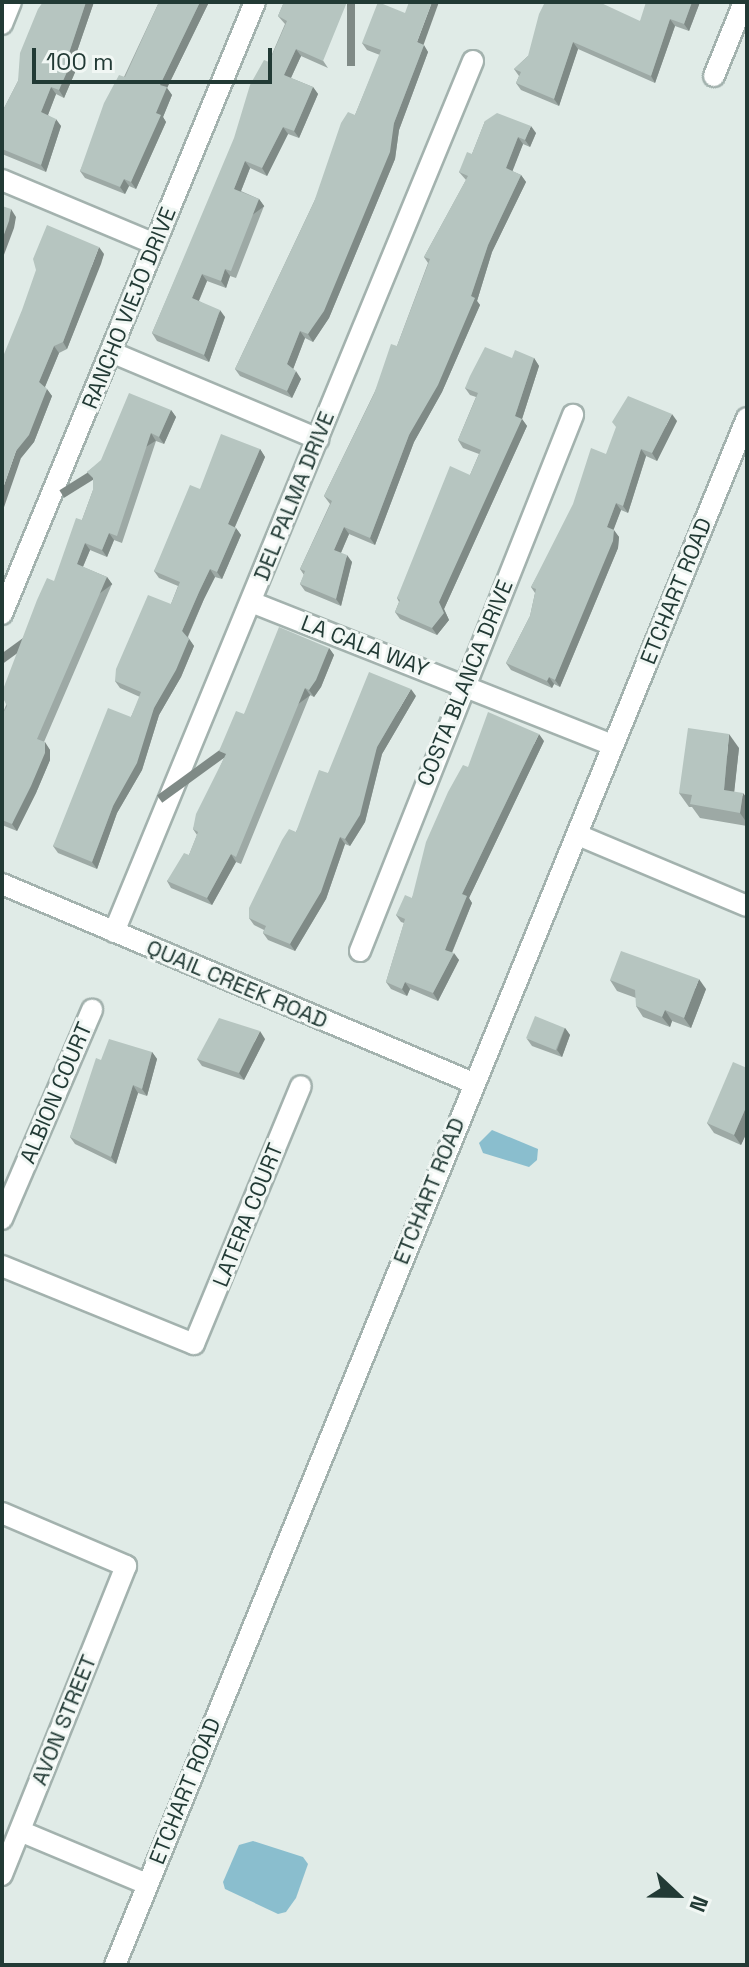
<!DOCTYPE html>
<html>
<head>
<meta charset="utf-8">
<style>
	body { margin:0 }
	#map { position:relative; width:749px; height:1967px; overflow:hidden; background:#e0ebe7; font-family:"Space Grotesk",sans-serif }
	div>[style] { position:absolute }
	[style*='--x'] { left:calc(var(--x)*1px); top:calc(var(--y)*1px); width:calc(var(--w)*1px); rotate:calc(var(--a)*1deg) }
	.water>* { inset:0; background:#8abece }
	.roads { filter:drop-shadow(2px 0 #a3b2ae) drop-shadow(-2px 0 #a3b2ae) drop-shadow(0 2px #a3b2ae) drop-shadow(0 -2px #a3b2ae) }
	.minor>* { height:20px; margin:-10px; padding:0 10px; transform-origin:10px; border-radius:10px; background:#fff }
	.wall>* { inset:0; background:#9da9a5 }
	.shaded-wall>* { inset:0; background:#7f8a86; transform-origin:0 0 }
	.building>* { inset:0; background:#b6c5c0; transform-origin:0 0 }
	span { translate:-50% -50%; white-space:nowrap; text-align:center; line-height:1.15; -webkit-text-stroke:6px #f1f7f4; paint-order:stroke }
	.street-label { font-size:22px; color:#223a35 }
	.frame { position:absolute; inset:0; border:4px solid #223a35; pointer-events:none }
	.north { position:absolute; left:637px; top:1855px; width:80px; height:80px; -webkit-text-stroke:6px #f1f7f4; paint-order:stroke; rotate:112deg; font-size:22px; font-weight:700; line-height:32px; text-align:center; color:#223a35 }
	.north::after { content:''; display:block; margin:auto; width:28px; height:36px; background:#223a35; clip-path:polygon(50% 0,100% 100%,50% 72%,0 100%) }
	.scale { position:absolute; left:32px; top:48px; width:240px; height:36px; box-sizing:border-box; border:4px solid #223a35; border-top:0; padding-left:10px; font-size:24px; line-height:28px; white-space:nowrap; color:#223a35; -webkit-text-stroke:6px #f1f7f4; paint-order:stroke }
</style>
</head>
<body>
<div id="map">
	<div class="water">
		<i style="clip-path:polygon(492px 1130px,538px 1149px,537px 1160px,529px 1167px,483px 1153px,479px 1143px)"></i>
		<i style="clip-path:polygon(253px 1841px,303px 1857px,308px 1864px,296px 1898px,286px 1912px,278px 1914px,225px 1889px,223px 1882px,239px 1845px)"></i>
	</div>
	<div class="roads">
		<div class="minor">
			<i style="--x:2;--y:24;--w:24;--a:-68"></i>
			<i style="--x:714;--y:76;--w:80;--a:-67.9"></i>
			<i style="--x:2;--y:180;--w:166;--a:22.7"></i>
			<i style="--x:111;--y:352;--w:225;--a:22.8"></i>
			<i style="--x:251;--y:602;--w:389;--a:21.6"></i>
			<i style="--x:2;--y:614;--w:662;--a:-67.54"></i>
			<i style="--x:578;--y:835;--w:183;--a:22.8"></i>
			<i style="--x:2;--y:884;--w:511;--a:22.9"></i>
			<i style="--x:114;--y:932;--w:942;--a:-67.6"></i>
			<i style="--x:360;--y:951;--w:577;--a:-68.33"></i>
			<i style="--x:2;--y:1219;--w:228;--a:-66.7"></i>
			<i style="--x:2;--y:1266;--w:207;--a:22.1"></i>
			<i style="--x:194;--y:1344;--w:279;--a:-67.5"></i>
			<i style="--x:2;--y:1513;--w:135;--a:23.1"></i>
			<i style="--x:126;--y:1566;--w:333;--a:111.9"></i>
			<i style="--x:20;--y:1831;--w:138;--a:22.7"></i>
			<i style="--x:115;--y:1965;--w:1671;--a:-67.78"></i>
		</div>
	</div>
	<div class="wall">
		<i style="clip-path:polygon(43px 2px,94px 2px,74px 60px,76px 70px,64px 98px,56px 94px,48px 115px,61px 126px,46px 172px,2px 154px,2px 112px,18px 81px)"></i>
		<i style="clip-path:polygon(159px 2px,209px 2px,167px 88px,172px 95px,163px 117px,166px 122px,136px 189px,129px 186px,125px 194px,85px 178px,80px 171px)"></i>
		<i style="clip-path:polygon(284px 2px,328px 68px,301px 56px,291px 78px,313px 87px,318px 94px,299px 138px,288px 134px,267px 176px,250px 168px,241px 191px,259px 199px,264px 206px,236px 278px,230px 276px,226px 288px,207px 281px,199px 301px,225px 317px,209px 362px,157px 341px,152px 333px,285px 24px,278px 16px)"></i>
		<i style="clip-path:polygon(700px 2px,689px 31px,675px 26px,655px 83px,578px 49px,559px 106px,521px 90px,516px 83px,519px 76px,514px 69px,528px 56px)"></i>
		<i style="clip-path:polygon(362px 43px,423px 45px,428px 52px,399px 130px,395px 159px,329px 318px,313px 342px,305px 338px,293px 369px,301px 379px,292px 398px,240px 376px,235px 369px,355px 115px,380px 55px,367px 50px)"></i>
		<i style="clip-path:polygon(485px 121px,536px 133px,530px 147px,523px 144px,512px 171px,521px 175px,526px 182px,492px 252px,477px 301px,480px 305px,442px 392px,414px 442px,375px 545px,349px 534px,341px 553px,352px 562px,341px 606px,305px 591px,300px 584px,304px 575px,300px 569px,330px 504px,324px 496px,397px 346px,428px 263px,424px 257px,466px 180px,459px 172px,472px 154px)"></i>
		<i style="clip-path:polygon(104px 254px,67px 349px,59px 353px,45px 387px,52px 396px,34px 442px,21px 458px,2px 359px)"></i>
		<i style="clip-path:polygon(512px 358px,534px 358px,539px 366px,522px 419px,527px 426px,444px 609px,449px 620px,437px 635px,400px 619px,395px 612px,399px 602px,397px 598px,470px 475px,479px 454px,463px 448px,458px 440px,476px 397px,470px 395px,465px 388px)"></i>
		<i style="clip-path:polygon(171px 410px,176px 417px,164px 444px,156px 441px,122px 543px,114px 540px,107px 557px,90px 550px,83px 567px,107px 577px,112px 584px,44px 742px,50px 750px,50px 760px,36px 793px,17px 831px,2px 825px,2px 715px,82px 520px,93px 490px,93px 480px,87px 472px)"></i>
		<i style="clip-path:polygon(677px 421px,657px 461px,646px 456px,628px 513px,621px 510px,613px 530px,619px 537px,618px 548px,560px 687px,554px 684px,552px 688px,511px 670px,506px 663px,530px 616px,535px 593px,531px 587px,606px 454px)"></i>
		<i style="clip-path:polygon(260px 449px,265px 457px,235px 527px,241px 535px,222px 579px,215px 577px,204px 599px,188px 637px,194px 646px,181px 677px,159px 715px,142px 770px,117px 813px,97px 869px,58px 853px,53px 846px,131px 717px,140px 697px,120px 688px,115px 681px,171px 604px,178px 586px,159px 578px,154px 571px,200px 489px)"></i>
		<i style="clip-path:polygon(329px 648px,334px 655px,321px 687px,314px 697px,310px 695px,241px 864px,236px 862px,212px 905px,171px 888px,167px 881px,189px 855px,197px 835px,193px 829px,224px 758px,219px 751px,244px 714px)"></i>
		<i style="clip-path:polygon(416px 696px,382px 754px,365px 822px,350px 846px,345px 844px,326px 899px,295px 951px,268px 940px,263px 933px,264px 930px,254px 925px,249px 918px,328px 773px)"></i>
		<i style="clip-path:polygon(544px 741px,469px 898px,472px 903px,452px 953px,459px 960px,438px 1001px,410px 989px,407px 996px,391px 989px,386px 982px,404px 923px,401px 922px,396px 915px,412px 898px,468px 767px)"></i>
		<i style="clip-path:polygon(739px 748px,734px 792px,747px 798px,747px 826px,700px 818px,692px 807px,689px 807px,679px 793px)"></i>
		<i style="clip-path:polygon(610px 980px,706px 989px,691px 1028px,672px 1021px,670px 1027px,643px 1017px,636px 1006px,636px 998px,617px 991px)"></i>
		<i style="clip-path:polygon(565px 1028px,570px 1035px,562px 1057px,532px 1046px,527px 1039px)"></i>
		<i style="clip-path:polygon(265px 1039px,244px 1080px,202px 1066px,197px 1059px)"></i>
		<i style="clip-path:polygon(152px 1052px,157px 1059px,147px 1096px,138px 1093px,116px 1164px,75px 1144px,70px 1137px,101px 1060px)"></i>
		<i style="clip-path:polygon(747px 1068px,747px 1132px,741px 1145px,714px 1133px,707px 1123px)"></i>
	</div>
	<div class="shaded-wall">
		<i style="clip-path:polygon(86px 2px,94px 2px,74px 60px,76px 70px,64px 98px,59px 90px,69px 53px)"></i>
		<i style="clip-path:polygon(200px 2px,209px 2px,167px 88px,172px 95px,163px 117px,166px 122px,136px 189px,131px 182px,156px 113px,160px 85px)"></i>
		<i style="left:347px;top:2px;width:8px;height:64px"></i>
		<i style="clip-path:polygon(432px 2px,439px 2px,422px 49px,417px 42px)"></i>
		<i style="clip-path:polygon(692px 2px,700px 2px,689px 31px,684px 24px)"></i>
		<i style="clip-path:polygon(670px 19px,675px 26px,655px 83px,651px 76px)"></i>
		<i style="clip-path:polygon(573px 42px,578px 49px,559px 106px,554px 99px)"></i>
		<i style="clip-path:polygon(424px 45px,428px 52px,399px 130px,395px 159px,329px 318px,313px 342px,308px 334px,394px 123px)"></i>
		<i style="clip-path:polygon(296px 49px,301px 56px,289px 82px,284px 75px)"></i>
		<i style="clip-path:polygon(51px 87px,56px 94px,46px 120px,41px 112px)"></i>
		<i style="clip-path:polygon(313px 87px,318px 94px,299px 138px,294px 131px)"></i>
		<i style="clip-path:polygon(56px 119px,61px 126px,46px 172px,41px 165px)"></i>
		<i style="clip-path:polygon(531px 126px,536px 133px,530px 147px,525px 140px)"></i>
		<i style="clip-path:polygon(283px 127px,288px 134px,267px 176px,262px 168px)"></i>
		<i style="clip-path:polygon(518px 137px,523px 144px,511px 175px,506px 168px)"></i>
		<i style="clip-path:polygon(245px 161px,250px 168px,239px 196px,234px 189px)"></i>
		<i style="clip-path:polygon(521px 175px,526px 182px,492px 252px,477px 301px,480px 305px,442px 392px,414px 442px,375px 545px,370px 538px,409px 435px,471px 296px,488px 245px)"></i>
		<i style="clip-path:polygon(124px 179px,129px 186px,125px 194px,120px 187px)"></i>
		<i style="left:259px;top:199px;width:9px;height:77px;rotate:54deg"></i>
		<i style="clip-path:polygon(11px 209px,16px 217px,14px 228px,2px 260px,2px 240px)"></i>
		<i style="clip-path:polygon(99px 247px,104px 254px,101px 264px,67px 349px,63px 342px)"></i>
		<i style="clip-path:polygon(225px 269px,230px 276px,226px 288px,221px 281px)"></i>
		<i style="clip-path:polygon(202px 274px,207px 281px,197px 305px,192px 298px)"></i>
		<i style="clip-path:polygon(220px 310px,225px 317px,209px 362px,204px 355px)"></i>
		<i style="clip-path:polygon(300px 331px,305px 338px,292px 372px,287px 364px)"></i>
		<i style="clip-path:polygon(54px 346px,59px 353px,44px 389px,39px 382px)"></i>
		<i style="clip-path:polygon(534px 358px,539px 366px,522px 419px,527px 426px,444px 609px,449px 620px,437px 635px,432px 628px,439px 602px,515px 416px)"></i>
		<i style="clip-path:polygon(296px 371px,301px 379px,292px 398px,287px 391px)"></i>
		<i style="clip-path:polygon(47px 389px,52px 396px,34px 442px,21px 458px,2px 513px,2px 491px,16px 451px)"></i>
		<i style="clip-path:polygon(171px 410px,176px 417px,164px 444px,159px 437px)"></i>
		<i style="clip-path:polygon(672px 414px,677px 421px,657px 461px,652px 453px)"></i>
		<i style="left:151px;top:433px;width:9px;height:108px;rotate:58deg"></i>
		<i style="clip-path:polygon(260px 449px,265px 457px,233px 531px,228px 524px)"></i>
		<i style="clip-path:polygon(641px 449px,646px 456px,628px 513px,623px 506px)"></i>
		<i style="clip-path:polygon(616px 503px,621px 510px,612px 534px,607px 527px)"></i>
		<i style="clip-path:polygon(344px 527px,349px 534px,339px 557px,334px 550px)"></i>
		<i style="clip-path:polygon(236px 528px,241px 535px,222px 579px,217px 572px)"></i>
		<i style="clip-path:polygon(614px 530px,619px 537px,618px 548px,560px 687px,555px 680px)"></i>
		<i style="clip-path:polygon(109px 533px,114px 540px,107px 557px,102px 550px)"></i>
		<i style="clip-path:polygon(85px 543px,90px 550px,81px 571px,77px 564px)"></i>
		<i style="clip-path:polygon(347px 555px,352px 562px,341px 606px,336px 599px)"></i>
		<i style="clip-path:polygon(210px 569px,215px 577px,204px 599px,187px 638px,182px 631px,199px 592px)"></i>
		<i style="left:107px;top:577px;width:9px;height:176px;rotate:54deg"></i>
		<i style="clip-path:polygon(189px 639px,194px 646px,181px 677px,159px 715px,142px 770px,117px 813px,97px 869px,92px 862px,113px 806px,154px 708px)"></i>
		<i style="clip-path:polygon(329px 648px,334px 655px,321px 687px,314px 697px,309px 690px)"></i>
		<i style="clip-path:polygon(549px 677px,554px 684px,552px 688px,547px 681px)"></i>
		<i style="left:305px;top:688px;width:9px;height:183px;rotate:54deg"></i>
		<i style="clip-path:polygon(411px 689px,416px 696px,382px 754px,365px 822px,350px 846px,345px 839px,377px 747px)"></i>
		<i style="clip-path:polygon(539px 734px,544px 741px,469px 898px,472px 903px,450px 957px,445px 950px,462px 894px)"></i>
		<i style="clip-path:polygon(729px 734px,739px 748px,733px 803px,724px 790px)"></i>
		<i style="clip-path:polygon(45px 742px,50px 750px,50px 760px,36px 793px,17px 831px,12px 824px)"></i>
		<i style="clip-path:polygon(743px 793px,747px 798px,747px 823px,740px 813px)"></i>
		<i style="clip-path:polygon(340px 837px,345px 844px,326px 899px,295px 951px,290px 944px)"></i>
		<i style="clip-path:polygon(231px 854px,236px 862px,212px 905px,207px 898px)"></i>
		<i style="clip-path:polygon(454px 953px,459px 960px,438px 1001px,433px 993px)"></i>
		<i style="clip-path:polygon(699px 979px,706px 989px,691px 1028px,684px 1018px)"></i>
		<i style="clip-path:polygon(405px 982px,410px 989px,407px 996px,402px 989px)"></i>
		<i style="clip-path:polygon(665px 1010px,672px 1021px,670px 1027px,662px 1017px)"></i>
		<i style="clip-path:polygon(565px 1028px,570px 1035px,562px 1057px,557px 1050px)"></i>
		<i style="clip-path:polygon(260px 1031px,265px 1039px,244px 1080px,239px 1073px)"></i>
		<i style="clip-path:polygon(152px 1052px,157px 1059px,147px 1096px,142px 1089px)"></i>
		<i style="clip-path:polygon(133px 1085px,138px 1093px,116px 1164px,111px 1157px)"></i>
		<i style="clip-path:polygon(747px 1105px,747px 1132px,741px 1145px,734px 1135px)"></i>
	</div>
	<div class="building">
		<i style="clip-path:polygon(43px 2px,86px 2px,69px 53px,71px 63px,59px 90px,51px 87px,41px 112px,56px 119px,41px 165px,2px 149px,2px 112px,18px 81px,20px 53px,38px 9px)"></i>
		<i style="clip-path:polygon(159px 2px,200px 2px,160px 85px,167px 87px,156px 113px,161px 115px,131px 182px,124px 179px,120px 187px,80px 171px,104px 103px,119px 75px,125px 77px)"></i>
		<i style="clip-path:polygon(284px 2px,347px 2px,323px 61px,296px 49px,284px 75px,313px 87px,294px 131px,283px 127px,262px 168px,245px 161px,234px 189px,259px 199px,231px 271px,225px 269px,221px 281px,202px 274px,192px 298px,220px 310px,204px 355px,152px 333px,234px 138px,250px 85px,264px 60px,269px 62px,287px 21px,278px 16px)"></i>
		<i style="clip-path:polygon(378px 2px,405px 13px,409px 2px,432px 2px,417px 42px,424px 45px,394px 123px,390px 152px,324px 311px,308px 334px,300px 331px,287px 364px,296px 371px,287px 391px,235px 369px,314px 202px,341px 123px,348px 112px,355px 115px,381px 50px,362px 43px)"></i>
		<i style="clip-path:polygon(545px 2px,599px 2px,640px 21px,646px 2px,692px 2px,684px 24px,670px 19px,651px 76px,573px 42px,554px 99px,516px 83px,521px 72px,514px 69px,528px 56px,539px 14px)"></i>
		<i style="clip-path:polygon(497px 113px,531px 126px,525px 140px,518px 137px,506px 168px,521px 175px,488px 245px,471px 296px,475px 298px,438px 385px,409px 435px,370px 538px,344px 527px,334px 550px,347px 555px,336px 599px,300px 584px,305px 571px,300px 569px,332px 501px,324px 496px,374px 394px,391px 344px,397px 346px,430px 259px,424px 257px,468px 176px,459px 172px,467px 152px,472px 154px,485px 121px)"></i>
		<i style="clip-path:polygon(2px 206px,11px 209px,9px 221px,2px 240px)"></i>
		<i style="clip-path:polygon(47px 225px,99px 247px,63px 342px,54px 346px,39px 382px,47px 389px,29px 435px,16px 451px,2px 491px,2px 359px,22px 310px,36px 270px,33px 259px)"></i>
		<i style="clip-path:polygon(485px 347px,512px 358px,515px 350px,534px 358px,515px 416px,522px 419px,439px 602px,444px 613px,432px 628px,395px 612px,400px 600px,397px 598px,450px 466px,470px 475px,481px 450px,458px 440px,478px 393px,465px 388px,470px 376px)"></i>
		<i style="clip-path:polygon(129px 393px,171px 410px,159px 437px,151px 433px,117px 536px,109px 533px,102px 550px,85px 543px,77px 564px,107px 577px,37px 739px,45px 742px,45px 753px,31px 786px,12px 824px,2px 820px,2px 715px,7px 706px,2px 696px,2px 692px,37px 600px,47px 578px,54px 581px,76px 518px,82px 520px,93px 490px,93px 478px,87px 472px,101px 460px)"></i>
		<i style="clip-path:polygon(628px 396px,672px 414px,652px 453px,641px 449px,623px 506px,616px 503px,607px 527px,614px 530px,613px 541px,555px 680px,549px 677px,547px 681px,506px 663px,530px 616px,536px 589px,531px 587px,573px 504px,591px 448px,606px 454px,616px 427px,612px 422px)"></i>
		<i style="clip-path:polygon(221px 434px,260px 449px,228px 524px,236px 528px,217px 572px,210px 569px,199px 592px,182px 631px,189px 639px,176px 670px,154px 708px,137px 763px,113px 806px,92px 862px,53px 846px,108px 708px,131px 717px,141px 692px,115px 681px,116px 669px,148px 595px,171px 604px,180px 582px,154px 571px,190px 485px,200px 489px)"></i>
		<i style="clip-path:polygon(279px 627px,329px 648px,316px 680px,309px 690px,305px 688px,236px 857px,231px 854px,207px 898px,167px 881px,184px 853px,189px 855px,198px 832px,193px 829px,196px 814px,226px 754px,219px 751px,236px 711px,244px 714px)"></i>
		<i style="clip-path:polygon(369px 672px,411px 689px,377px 747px,360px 815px,345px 839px,340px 837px,321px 892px,290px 944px,263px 933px,266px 926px,249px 918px,249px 908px,282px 840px,289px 829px,296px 832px,319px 770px,328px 773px)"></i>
		<i style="clip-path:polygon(488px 712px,539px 734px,462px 894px,467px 896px,445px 950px,454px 953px,433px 993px,405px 982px,402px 989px,386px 982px,405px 919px,396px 915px,405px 895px,412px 898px,426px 842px,448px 792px,463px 765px,468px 767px)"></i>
		<i style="clip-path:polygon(688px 728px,729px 734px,724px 790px,743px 793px,740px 813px,690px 804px,692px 795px,679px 793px)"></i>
		<i style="clip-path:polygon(621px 951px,699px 979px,684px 1018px,665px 1010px,662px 1017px,636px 1006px,635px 990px,610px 980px)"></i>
		<i style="left:535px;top:1016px;width:32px;height:24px;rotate:22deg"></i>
		<i style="clip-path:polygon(219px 1018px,260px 1031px,239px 1073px,197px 1059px)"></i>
		<i style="clip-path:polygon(109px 1039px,152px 1052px,142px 1089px,133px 1085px,111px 1157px,70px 1137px,96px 1058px,101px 1060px)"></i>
		<i style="clip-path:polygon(733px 1062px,747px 1068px,747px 1105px,734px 1135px,707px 1123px)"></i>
	</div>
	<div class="street-label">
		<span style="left:129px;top:308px;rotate:-68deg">RANCHO VIEJO DRIVE</span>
		<span style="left:294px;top:496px;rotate:-68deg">DEL PALMA DRIVE</span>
		<span style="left:676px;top:591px;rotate:-68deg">ETCHART ROAD</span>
		<span style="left:365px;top:646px;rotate:21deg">LA CALA WAY</span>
		<span style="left:465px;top:683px;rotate:-68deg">COSTA BLANCA DRIVE</span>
		<span style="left:237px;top:984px;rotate:23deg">QUAIL CREEK ROAD</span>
		<span style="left:56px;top:1093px;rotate:-67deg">ALBION COURT</span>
		<span style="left:429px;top:1191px;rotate:-68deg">ETCHART ROAD</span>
		<span style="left:248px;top:1215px;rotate:-68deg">LATERA COURT</span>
		<span style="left:64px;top:1720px;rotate:-68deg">AVON STREET</span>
		<span style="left:185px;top:1791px;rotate:-68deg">ETCHART ROAD</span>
	</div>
	<div class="frame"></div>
	<div class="north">N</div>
	<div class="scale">100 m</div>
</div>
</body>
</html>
